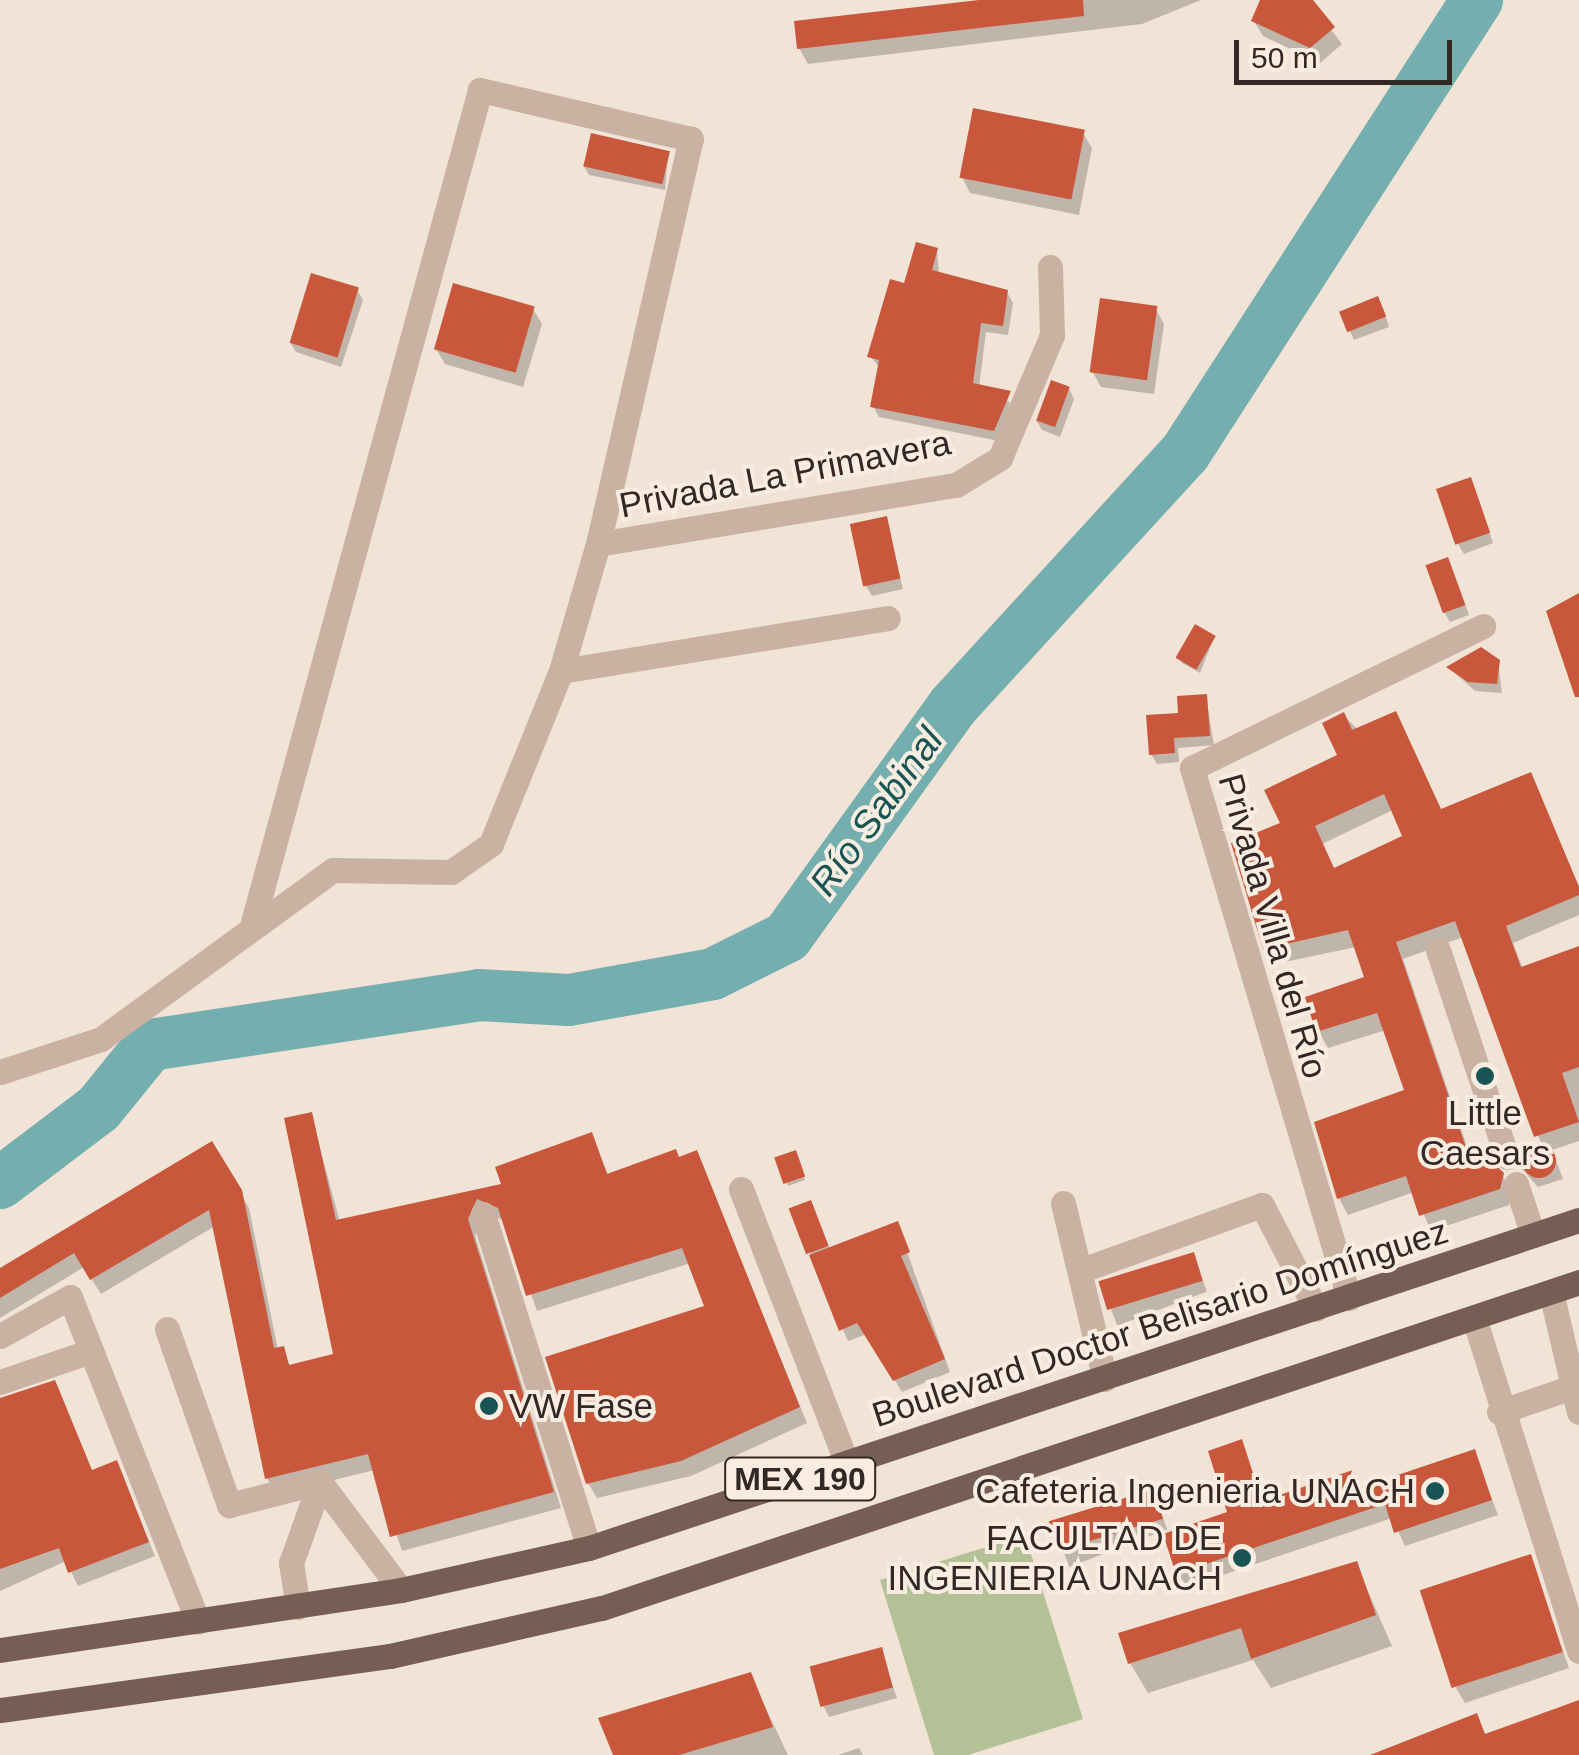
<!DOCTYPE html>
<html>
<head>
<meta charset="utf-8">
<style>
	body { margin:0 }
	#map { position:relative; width:1579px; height:1755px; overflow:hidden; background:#f1e3d5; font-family:Helvetica,sans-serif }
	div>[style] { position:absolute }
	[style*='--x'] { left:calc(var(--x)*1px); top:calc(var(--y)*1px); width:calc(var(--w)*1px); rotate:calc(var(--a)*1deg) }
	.green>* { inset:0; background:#b4c096 }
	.shadow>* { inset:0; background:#0003; transform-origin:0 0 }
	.river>* { height:52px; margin:-26px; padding:0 26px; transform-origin:26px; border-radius:26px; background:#74aeae }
	.building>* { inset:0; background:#c9573b; transform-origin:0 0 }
	.round { border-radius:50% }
	.minor>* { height:25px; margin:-12.5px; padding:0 12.5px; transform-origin:12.5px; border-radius:12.5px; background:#c9b2a2 }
	.major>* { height:25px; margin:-12.5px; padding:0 12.5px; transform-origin:12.5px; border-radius:12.5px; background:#765e55 }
	.dots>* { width:28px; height:28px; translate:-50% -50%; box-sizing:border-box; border:5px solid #f9ede1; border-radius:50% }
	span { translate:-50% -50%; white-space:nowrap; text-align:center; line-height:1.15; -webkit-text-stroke:8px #f9ede1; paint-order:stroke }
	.shield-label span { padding:2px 8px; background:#f9ede1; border:2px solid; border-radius:8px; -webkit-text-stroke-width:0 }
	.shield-label { font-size:32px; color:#332824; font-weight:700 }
	.street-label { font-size:35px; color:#332824 }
	.poi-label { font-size:35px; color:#332824 }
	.left { translate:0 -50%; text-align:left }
	.right { translate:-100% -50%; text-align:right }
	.water-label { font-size:38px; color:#195455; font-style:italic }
	.scale { position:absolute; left:1234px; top:40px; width:218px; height:45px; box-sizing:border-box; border:5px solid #332824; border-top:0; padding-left:12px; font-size:30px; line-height:35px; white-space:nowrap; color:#332824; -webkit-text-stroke:8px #f9ede1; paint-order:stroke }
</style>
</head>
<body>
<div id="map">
	<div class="green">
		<i style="clip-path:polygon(1025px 1535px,1083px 1719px,968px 1755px,934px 1755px,880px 1580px)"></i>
	</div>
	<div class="shadow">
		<i style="clip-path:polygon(1001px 0,1201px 0,1142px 24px,808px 64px,799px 48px)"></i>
		<i style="clip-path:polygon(1263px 0,1309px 0,1342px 44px,1320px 63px,1263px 36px,1254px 21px)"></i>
		<i style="clip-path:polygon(1083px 133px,1092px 148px,1079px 215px,970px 193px,962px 177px)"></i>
		<i style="clip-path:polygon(668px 153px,665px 190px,589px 175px,583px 165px)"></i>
		<i style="clip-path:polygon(937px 250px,939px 274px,1007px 292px,1013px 303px,1008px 335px,986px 332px,979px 387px,1010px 402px,999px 441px,879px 417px,873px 406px,880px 368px,870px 356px,905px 286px)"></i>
		<i style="clip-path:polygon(357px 290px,363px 300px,341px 367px,296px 352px,290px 342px)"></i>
		<i style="clip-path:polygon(1155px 308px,1164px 324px,1154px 394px,1101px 387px,1092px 371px)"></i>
		<i style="clip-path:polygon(1383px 308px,1389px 327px,1354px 340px,1341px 312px)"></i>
		<i style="clip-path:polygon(533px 309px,542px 324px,523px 387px,445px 364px,436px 349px)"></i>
		<i style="clip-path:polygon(1069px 389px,1074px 399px,1060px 437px,1042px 430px,1036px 420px)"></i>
		<i style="clip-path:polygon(1475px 490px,1493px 543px,1464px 554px,1458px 544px)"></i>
		<i style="clip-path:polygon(885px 519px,903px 589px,872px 596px,866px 586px)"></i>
		<i style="clip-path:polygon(1452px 570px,1469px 615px,1450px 622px,1444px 612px)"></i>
		<i style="clip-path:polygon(1214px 638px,1200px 673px,1182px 663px,1180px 659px)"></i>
		<i style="clip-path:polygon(1498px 662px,1502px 693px,1475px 691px,1449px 668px)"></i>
		<i style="clip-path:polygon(1206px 697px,1214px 745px,1178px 748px,1179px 762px,1157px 764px,1151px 754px)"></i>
		<i style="clip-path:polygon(evenodd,1343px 715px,1441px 812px,1530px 775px,1579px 886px,1579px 915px,1513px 943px,1523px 969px,1579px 949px,1579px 1141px,1552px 1150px,1563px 1179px,1538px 1187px,1521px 1168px,1524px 1154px,1543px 1148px,1463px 937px,1403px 959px,1475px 1170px,1502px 1175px,1512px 1192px,1509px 1205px,1431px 1231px,1414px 1192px,1348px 1215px,1339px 1198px,1408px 1091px,1386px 1030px,1328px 1048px,1318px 1031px,1368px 979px,1356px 947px,1275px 964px,1266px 948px,1283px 825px,1340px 756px,1343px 715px,1393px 810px,1406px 837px,1335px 871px,1322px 844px,1393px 810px)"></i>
		<i style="clip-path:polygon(311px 1115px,340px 1222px,504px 1186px,591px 1135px,609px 1176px,696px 1153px,807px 1423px,691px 1476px,597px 1498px,588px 1483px,707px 1307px,691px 1263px,537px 1311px,505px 1221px,486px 1213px,475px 1236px,561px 1508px,402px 1551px,375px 1470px,276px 1494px,267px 1478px,215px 1226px,101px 1294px,84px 1267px,0 1318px,0 1274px,211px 1144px,249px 1208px,278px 1350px,292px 1367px,336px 1355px)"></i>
		<i style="clip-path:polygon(797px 1157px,805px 1180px,788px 1186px,786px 1182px)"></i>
		<i style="clip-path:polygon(815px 1213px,830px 1250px,897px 1224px,950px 1372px,902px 1392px,867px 1334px,848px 1341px,810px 1253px)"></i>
		<i style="left:1193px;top:1255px;width:39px;height:96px;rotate:69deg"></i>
		<i style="clip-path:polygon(0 1398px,93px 1472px,123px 1477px,155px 1556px,78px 1586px,66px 1561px,0 1591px)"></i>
		<i style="clip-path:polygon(1241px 1442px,1264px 1503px,1352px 1473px,1361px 1490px,1474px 1452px,1498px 1515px,1405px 1546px,1392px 1518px,1187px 1587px,1178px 1573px,1230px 1514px)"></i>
		<i style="left:1153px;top:1492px;width:40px;height:105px;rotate:69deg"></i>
		<i style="clip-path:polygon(1530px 1557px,1569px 1668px,1465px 1703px,1456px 1688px)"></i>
		<i style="clip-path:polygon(1356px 1564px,1392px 1646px,1271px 1688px,1253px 1660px,1148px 1693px,1130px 1663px)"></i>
		<i style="clip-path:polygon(880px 1650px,897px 1698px,829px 1717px,824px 1707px)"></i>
		<i style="clip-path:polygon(750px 1675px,788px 1755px,616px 1755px)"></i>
		<i style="clip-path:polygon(859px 1748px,863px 1755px,838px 1755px)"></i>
	</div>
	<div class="river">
		<i style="--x:0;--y:1183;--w:124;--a:-37.1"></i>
		<i style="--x:99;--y:1108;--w:81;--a:-51"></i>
		<i style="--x:150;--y:1045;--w:333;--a:-8.6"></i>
		<i style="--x:479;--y:995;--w:90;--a:3.2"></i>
		<i style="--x:569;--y:1000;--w:146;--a:-10.2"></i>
		<i style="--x:713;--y:974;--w:83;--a:-26.6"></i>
		<i style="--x:787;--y:937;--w:284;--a:-54.3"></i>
		<i style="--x:953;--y:706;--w:343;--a:-47.5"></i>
		<i style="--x:1185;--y:453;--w:539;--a:-57.19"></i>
	</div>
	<div class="building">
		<i style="clip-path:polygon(979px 0,1083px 0,1084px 16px,797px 49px,794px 21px)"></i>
		<i style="clip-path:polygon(1260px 0,1313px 0,1335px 27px,1310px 48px,1251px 21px)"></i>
		<i style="left:973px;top:108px;width:114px;height:71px;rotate:11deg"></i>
		<i style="left:591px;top:133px;width:81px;height:34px;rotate:13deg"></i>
		<i style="clip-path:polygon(916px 242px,938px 248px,932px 270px,1008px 290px,1003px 326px,981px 323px,973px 383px,1011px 391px,994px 431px,870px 407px,879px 360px,867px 357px,890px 279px,904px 283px)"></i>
		<i style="left:311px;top:273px;width:50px;height:73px;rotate:17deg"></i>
		<i style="left:453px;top:283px;width:85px;height:69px;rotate:16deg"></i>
		<i style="left:1378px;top:296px;width:22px;height:42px;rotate:68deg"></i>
		<i style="left:1100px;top:298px;width:58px;height:75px;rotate:8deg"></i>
		<i style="left:1051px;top:380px;width:20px;height:43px;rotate:20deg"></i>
		<i style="left:1471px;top:477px;width:59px;height:37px;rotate:71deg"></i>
		<i style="left:887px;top:516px;width:64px;height:38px;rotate:78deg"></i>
		<i style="left:1448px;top:557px;width:51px;height:24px;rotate:70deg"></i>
		<i style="clip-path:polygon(1579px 593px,1579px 697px,1575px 697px,1546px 611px)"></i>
		<i style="left:1195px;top:624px;width:24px;height:39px;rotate:30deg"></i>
		<i style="clip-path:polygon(1481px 647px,1500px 660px,1497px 684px,1468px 682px,1446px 667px)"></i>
		<i style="clip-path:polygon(1207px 694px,1210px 736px,1174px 738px,1175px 753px,1149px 755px,1146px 715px,1178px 713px,1177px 696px)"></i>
		<i style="clip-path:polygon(evenodd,1396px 711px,1441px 809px,1531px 772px,1579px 887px,1579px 895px,1506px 926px,1521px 967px,1579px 946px,1579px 1067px,1562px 1073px,1579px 1122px,1534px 1137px,1455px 921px,1396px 942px,1473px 1168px,1492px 1162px,1504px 1173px,1500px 1189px,1419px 1216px,1406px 1176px,1337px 1199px,1314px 1122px,1404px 1090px,1377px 1013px,1316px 1032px,1305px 997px,1364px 977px,1348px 930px,1263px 949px,1231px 843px,1280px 823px,1264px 790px,1337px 755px,1322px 723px,1344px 712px,1352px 730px,1396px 711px,1384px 794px,1402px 836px,1334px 868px,1315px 826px,1384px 794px)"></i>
		<i style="clip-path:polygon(312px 1112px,336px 1220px,501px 1184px,495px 1167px,592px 1132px,607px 1174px,676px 1149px,679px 1157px,697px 1150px,800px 1407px,681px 1461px,586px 1484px,545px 1357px,704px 1306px,682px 1248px,526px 1296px,498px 1208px,477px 1199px,468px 1219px,554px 1492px,390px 1537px,368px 1454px,265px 1479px,209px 1210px,90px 1280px,74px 1253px,0 1298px,0 1268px,212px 1141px,242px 1190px,274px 1348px,284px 1346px,289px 1365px,333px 1354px,284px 1118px)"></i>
		<i class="round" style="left:1522px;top:1144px;width:34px;height:34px"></i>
		<i style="left:796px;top:1150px;width:28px;height:23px;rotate:71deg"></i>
		<i style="left:811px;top:1200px;width:49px;height:24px;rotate:69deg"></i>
		<i style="clip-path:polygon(898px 1221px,910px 1252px,901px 1256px,945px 1359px,893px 1381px,857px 1323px,839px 1331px,809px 1255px)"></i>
		<i style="left:1194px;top:1252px;width:30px;height:100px;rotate:73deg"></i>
		<i style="clip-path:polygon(55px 1380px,92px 1470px,117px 1460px,149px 1542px,68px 1573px,59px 1548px,0 1569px,0 1398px)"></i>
		<i style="clip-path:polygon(1242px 1439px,1262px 1501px,1353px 1470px,1359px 1488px,1475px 1449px,1492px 1500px,1394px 1533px,1385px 1504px,1176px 1574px,1163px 1534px,1227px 1512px,1208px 1451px)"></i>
		<i style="left:1154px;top:1489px;width:31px;height:110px;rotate:73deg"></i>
		<i style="left:1531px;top:1554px;width:103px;height:117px;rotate:72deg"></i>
		<i style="clip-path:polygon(1357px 1561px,1376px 1615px,1251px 1659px,1241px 1628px,1128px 1664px,1118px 1633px)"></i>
		<i style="left:882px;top:1647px;width:42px;height:75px;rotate:75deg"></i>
		<i style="clip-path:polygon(751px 1672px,773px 1727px,679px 1755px,613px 1755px,598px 1718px)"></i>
		<i style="clip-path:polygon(1579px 1700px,1579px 1755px,1370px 1755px,1477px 1713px,1485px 1734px)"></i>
	</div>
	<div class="minor">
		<i style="--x:598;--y:544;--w:363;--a:-9.4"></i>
		<i style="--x:956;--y:485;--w:52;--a:-31.5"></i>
		<i style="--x:1000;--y:458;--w:134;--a:-67.1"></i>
		<i style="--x:1052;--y:335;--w:68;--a:-91.7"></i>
		<i style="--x:561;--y:671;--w:331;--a:-9.2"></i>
		<i style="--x:1438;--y:950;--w:218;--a:71.6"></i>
		<i style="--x:0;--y:1072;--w:106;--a:-18.1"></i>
		<i style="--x:101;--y:1039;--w:287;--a:-36.1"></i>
		<i style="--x:333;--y:870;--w:118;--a:1"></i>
		<i style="--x:451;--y:872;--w:49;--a:-35"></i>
		<i style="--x:491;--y:844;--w:187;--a:-68"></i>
		<i style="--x:561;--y:671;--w:132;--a:-73.8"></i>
		<i style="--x:598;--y:544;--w:416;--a:-77.1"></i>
		<i style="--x:691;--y:139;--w:217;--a:-166.9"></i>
		<i style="--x:480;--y:90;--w:862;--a:105.26"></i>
		<i style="--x:1516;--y:1184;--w:54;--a:71.6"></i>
		<i style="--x:741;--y:1189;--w:295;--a:68.9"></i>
		<i style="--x:1063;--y:1203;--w:181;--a:76.6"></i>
		<i style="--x:483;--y:1214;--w:350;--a:72.4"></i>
		<i style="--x:1082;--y:1270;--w:191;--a:-19.9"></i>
		<i style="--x:1262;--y:1205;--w:117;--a:62.6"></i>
		<i style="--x:1551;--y:1292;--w:123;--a:76.9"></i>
		<i style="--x:1349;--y:1298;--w:553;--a:-106.5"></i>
		<i style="--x:1192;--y:768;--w:324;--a:-26"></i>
		<i style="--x:1475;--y:1321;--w:346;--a:72.5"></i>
		<i style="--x:167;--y:1329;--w:187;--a:70.6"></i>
		<i style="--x:229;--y:1505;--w:94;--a:-14.2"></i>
		<i style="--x:0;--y:1336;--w:80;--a:-29.1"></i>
		<i style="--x:70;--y:1297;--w:349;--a:68.5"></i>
		<i style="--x:0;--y:1382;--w:90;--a:-18.8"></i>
		<i style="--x:1499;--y:1412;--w:77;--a:-18.9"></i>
		<i style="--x:298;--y:1607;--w:45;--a:-99"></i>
		<i style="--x:291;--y:1563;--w:86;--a:-70.3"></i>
		<i style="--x:320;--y:1482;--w:135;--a:53.1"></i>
	</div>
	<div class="major">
		<i style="--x:0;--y:1650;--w:405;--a:-8.5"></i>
		<i style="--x:401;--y:1590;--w:193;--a:-12.6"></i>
		<i style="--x:589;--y:1548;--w:1043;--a:-18.33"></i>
		<i style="--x:0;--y:1710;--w:394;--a:-7.9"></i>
		<i style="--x:390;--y:1656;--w:217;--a:-12.8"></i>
		<i style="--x:602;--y:1608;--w:1030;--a:-18.45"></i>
	</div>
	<div class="dots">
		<i style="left:1485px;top:1076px;background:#195455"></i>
		<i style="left:489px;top:1406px;background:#195455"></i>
		<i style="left:1435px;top:1491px;background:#195455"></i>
		<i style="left:1242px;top:1558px;background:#195455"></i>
	</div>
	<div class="shield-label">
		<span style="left:800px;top:1479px">MEX 190</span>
	</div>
	<div class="street-label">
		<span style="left:785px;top:474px;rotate:-11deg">Privada La Primavera</span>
		<span style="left:1273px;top:926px;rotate:74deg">Privada Villa del Río</span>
		<span style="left:1160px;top:1323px;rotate:-18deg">Boulevard Doctor Belisario Domínguez</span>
	</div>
	<div class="poi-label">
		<span style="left:1485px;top:1133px">Little<br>Caesars</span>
		<span class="left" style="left:509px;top:1406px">VW Fase</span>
		<span class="right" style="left:1415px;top:1491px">Cafeteria Ingenieria UNACH</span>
		<span class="right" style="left:1222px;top:1558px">FACULTAD DE<br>INGENIERIA UNACH</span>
	</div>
	<div class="water-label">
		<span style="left:877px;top:812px;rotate:-54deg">Río Sabinal</span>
	</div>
	<div class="scale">50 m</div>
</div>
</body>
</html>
